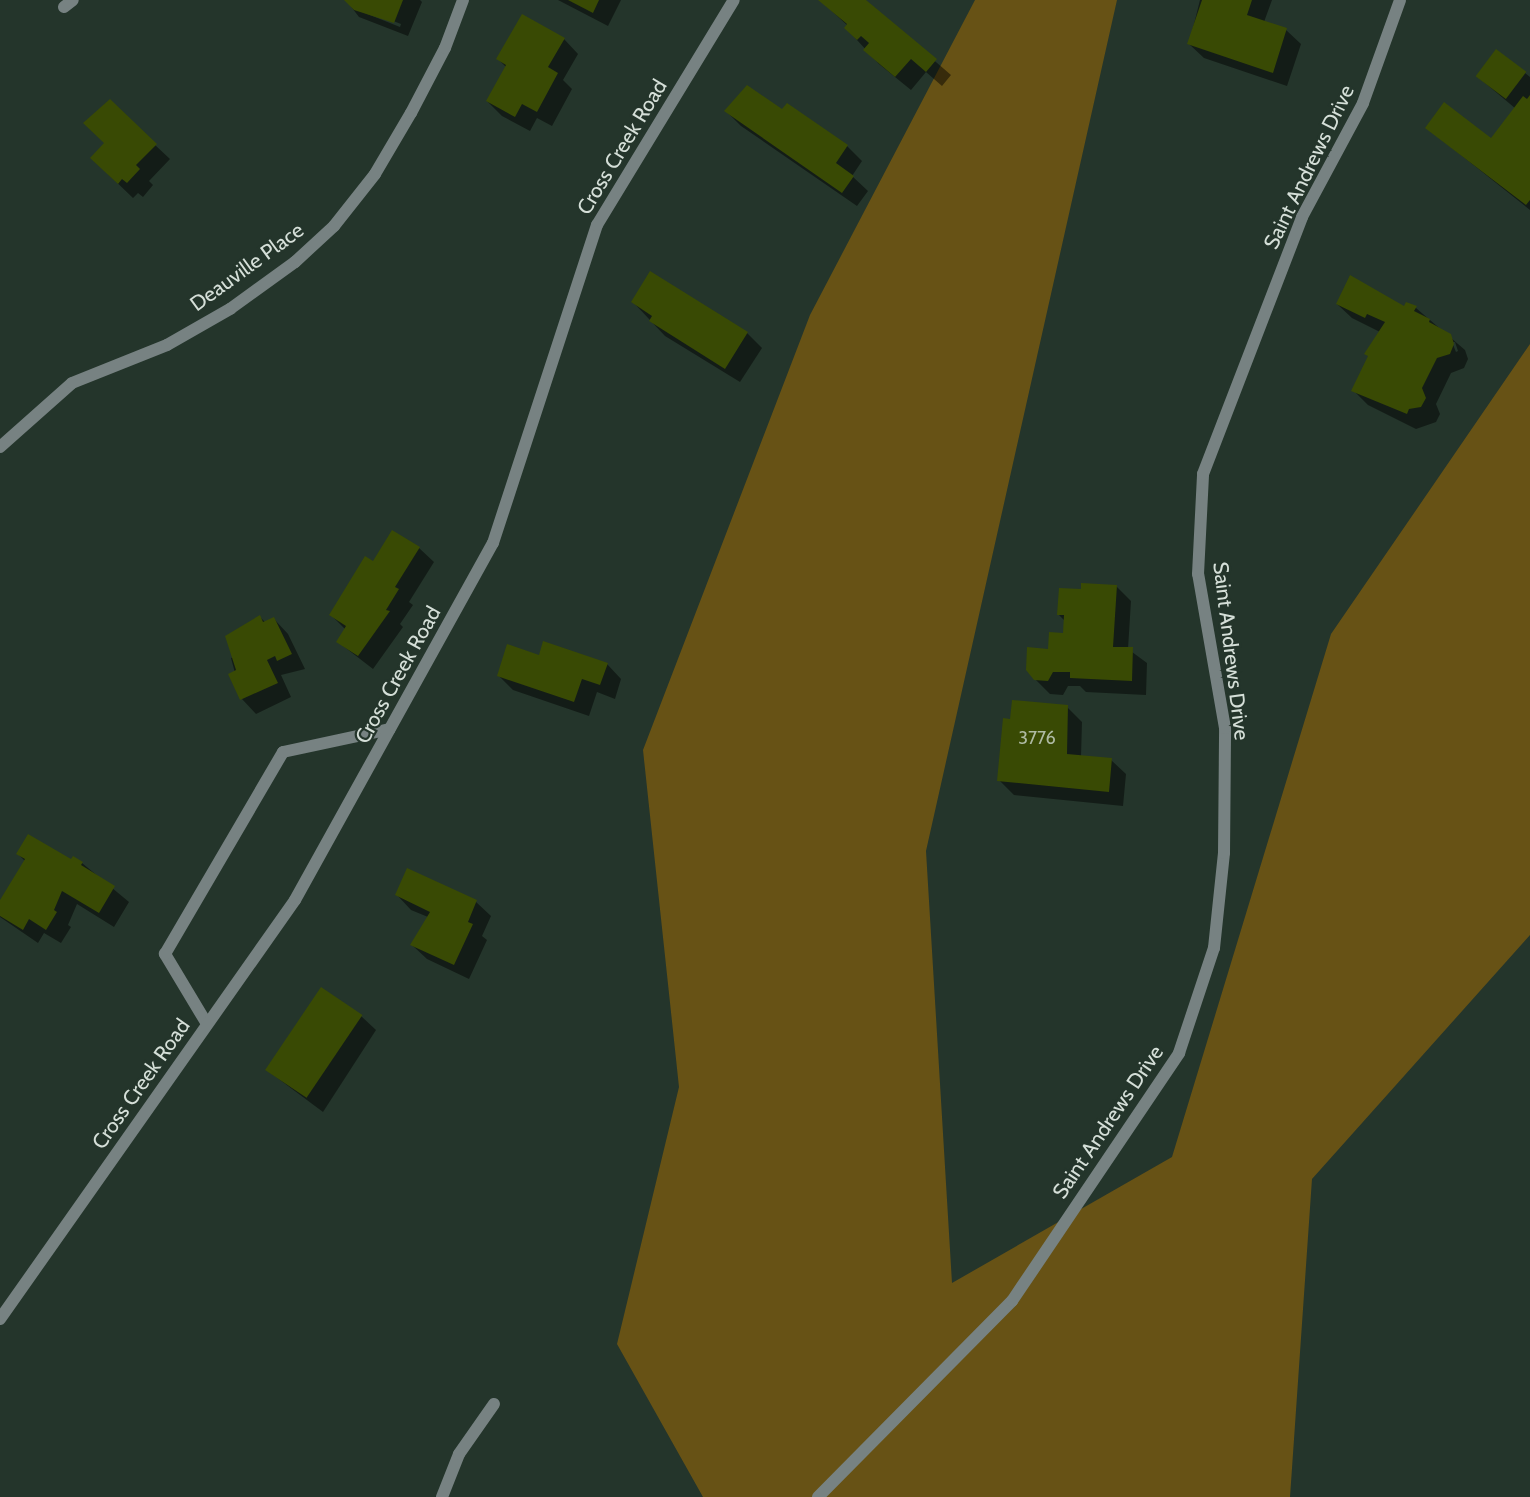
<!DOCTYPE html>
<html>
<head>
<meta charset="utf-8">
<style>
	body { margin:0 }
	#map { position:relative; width:1530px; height:1497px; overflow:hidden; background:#24352b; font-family:Cabin,sans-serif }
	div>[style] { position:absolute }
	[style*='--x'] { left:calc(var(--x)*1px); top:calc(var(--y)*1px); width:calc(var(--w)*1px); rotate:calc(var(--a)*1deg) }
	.green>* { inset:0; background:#675215 }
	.shadow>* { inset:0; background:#0007 }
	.building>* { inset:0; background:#394a04; transform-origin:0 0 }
	.lane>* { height:12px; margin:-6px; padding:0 6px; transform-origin:6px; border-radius:6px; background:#778282 }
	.street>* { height:12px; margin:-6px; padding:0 6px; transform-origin:6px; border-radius:6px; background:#778282 }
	span { translate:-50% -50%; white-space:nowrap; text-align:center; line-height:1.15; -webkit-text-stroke:4.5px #24352b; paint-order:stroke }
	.number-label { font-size:18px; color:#aebaa3 }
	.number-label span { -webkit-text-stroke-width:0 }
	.street-label { font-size:21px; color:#d5dfd8 }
</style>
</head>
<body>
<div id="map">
	<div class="green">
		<i style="clip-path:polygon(975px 0,1117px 0,926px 851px,952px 1283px,1172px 1157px,1331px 634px,1530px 344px,1530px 935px,1312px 1179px,1290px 1497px,703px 1497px,617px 1344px,679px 1087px,643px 750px,810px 315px)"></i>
	</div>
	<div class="shadow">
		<i style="clip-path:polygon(evenodd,346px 0,420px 0,422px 2px,408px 36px,359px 17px,346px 0,360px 8px,401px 24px,400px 27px,360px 11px,360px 8px)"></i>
		<i style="clip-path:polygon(558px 0,621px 0,608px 26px)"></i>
		<i style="clip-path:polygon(820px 0,864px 0,951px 75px,942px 86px,926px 72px,911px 90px,879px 64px,846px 28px,848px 26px)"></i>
		<i style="clip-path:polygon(1200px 0,1272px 0,1264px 22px,1286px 30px,1301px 44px,1287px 86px,1204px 58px,1189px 44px)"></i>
		<i style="clip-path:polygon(564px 39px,578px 54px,563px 80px,572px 89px,552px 126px,537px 118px,530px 131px,502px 116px,487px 101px,506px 67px,498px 59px)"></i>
		<i style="clip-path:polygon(1525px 73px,1530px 77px,1530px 210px,1427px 128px,1492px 140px,1516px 109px,1478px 77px)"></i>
		<i style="clip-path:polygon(726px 111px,783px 111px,847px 146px,862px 161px,852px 176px,868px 191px,857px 206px,741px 126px)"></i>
		<i style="clip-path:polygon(106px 143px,155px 145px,170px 159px,149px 181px,153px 185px,143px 197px,138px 193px,133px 198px,107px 173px)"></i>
		<i style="clip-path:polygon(633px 302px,747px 333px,762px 348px,740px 382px,665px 336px)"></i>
		<i style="clip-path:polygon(evenodd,1337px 304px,1416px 308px,1465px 350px,1468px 359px,1464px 368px,1451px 373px,1436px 404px,1440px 414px,1436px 422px,1416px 429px,1368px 405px,1353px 390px,1380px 332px,1352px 318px,1337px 304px,1452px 342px,1455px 342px,1458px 351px,1456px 352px,1452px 342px)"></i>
		<i style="clip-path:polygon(419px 548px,434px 562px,409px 602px,413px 605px,400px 624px,403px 627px,373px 669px,338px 642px,346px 630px,331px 615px,374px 563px)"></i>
		<i style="clip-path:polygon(1116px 586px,1131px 601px,1128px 649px,1147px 663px,1146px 695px,1086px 692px,1080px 686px,1068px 686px,1063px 695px,1050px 694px,1035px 679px,1050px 650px,1064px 635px,1065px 621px,1059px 615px,1082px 591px)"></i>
		<i style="clip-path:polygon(260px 617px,266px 623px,274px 619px,288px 634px,305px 669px,281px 675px,291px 697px,256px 714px,242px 699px,231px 658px,236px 656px,226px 637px)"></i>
		<i style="clip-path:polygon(540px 657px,607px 664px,621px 679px,615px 699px,597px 692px,589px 716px,513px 690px,499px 676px)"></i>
		<i style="clip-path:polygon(1067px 707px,1082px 722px,1081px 757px,1111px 760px,1126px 774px,1123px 806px,1014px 795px,999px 780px)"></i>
		<i style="clip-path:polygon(18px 854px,82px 863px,129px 902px,114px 927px,77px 904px,68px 925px,71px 927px,61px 943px,44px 933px,38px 943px,0 917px,0 903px,25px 861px)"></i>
		<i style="clip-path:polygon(408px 870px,476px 902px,491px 916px,482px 936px,487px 940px,469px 979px,427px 959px,412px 945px,428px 917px,411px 910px,397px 895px)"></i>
		<i style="clip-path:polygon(361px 1016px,376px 1030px,323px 1112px,268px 1071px)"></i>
	</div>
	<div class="building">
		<i style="clip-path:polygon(344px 0,403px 0,394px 23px,354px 10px)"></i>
		<i style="clip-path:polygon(568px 0,599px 0,593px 13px)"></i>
		<i style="clip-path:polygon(818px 0,866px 0,937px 59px,926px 72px,911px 59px,895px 77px,863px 50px,869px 43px,861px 36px,857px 40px,844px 28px,847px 24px)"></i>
		<i style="clip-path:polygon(1202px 0,1252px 0,1247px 15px,1287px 28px,1273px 73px,1187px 44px)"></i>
		<i style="clip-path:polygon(522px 14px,565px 38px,548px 67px,558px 73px,537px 112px,522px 104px,515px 117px,486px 101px,506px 65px,496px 59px)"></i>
		<i style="left:1496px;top:49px;width:38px;height:34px;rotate:37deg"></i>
		<i style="clip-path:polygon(747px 85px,782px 109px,787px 103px,848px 145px,836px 163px,854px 176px,842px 193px,724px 111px)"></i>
		<i style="clip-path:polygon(1530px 95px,1530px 200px,1526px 205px,1425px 128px,1444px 102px,1491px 138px,1523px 96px,1527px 99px)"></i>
		<i style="clip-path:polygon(110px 99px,157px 144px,136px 165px,140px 169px,127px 183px,122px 179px,118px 184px,90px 158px,104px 143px,83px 123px)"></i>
		<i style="clip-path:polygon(650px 271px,748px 332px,725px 369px,649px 321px,652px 316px,631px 302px)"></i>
		<i style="clip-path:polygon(1350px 275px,1404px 306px,1406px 302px,1417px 306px,1414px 311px,1430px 319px,1429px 322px,1451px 334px,1454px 344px,1450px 354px,1437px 358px,1422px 388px,1426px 398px,1421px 407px,1409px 409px,1407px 414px,1351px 391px,1368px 356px,1364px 354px,1385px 322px,1367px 314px,1365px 318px,1336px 304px)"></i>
		<i style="clip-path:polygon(392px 530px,420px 547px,395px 587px,399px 589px,386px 610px,390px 611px,358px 656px,336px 642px,346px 626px,329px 615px,365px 556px,373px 561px)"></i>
		<i style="clip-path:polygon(1081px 583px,1117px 585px,1113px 647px,1133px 647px,1132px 681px,1070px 678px,1070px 672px,1053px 672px,1048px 681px,1034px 680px,1026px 670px,1027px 647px,1048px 649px,1049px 632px,1063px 633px,1064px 615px,1057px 615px,1059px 588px,1081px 589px)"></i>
		<i style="clip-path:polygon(260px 615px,263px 622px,274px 617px,292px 654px,277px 661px,275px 656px,267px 660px,278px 683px,240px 700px,228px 674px,236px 670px,225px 636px)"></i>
		<i style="clip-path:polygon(543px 641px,608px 663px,600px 685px,582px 679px,574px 702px,497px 676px,507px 644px,539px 655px)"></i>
		<i style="clip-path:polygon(1012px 700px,1068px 705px,1067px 754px,1112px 758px,1109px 792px,997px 781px,1003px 718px,1010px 719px)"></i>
		<i style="clip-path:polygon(28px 834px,71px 859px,73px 856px,83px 862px,81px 865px,115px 886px,99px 913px,62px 891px,54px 910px,57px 912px,46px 930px,29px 919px,23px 930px,0 916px,0 900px,25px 859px,16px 854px)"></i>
		<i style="clip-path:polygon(407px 868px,477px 900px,468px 922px,473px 924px,454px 965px,410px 945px,430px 912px,395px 895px)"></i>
		<i style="left:321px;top:987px;width:50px;height:100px;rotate:34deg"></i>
	</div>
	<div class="lane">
		<i style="--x:0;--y:447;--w:96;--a:-41.6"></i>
		<i style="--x:207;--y:1024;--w:82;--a:-121"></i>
		<i style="--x:165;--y:954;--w:234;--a:-59.7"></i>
		<i style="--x:283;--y:752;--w:109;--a:-12.1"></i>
		<i style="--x:442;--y:1497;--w:46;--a:-68.4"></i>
		<i style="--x:459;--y:1454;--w:61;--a:-55"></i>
	</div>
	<div class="street">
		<i style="--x:64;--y:7;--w:11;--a:-38"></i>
		<i style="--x:72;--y:383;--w:102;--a:-21.8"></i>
		<i style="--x:167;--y:345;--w:73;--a:-29.7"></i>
		<i style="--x:230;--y:309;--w:80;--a:-35.9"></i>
		<i style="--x:295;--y:262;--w:53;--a:-42.7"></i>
		<i style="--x:334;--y:226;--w:66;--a:-51.7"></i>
		<i style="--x:375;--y:174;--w:71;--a:-59.5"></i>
		<i style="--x:411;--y:113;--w:73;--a:-62.4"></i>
		<i style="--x:445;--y:48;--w:51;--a:-69.4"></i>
		<i style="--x:0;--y:1319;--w:512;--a:-54.85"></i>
		<i style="--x:295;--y:900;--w:408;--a:-61"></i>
		<i style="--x:493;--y:543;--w:335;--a:-71.9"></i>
		<i style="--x:597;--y:225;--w:263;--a:-58.7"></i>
		<i style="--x:818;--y:1497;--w:276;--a:-45.3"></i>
		<i style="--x:1012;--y:1301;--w:299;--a:-56"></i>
		<i style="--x:1179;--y:1053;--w:111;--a:-71.6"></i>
		<i style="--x:1214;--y:948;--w:96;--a:-84"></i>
		<i style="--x:1224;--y:853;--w:125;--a:-89.5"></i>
		<i style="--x:1225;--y:728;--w:156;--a:-99.9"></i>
		<i style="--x:1198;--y:574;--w:100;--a:-87.1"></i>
		<i style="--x:1203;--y:474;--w:275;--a:-68.9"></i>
		<i style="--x:1302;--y:217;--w:129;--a:-61.8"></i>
		<i style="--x:1363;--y:103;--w:109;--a:-70.2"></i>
	</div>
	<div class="number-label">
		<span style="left:1037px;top:738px">3776</span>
	</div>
	<div class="street-label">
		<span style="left:622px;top:147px;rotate:-59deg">Cross Creek Road</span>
		<span style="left:1309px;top:167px;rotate:-64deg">Saint Andrews Drive</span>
		<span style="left:247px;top:267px;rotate:-36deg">Deauville Place</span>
		<span style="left:1231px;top:651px;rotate:83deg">Saint Andrews Drive</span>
		<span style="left:398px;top:675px;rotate:-61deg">Cross Creek Road</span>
		<span style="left:141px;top:1084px;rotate:-55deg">Cross Creek Road</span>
		<span style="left:1108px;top:1122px;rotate:-56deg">Saint Andrews Drive</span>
	</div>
</div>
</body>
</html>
